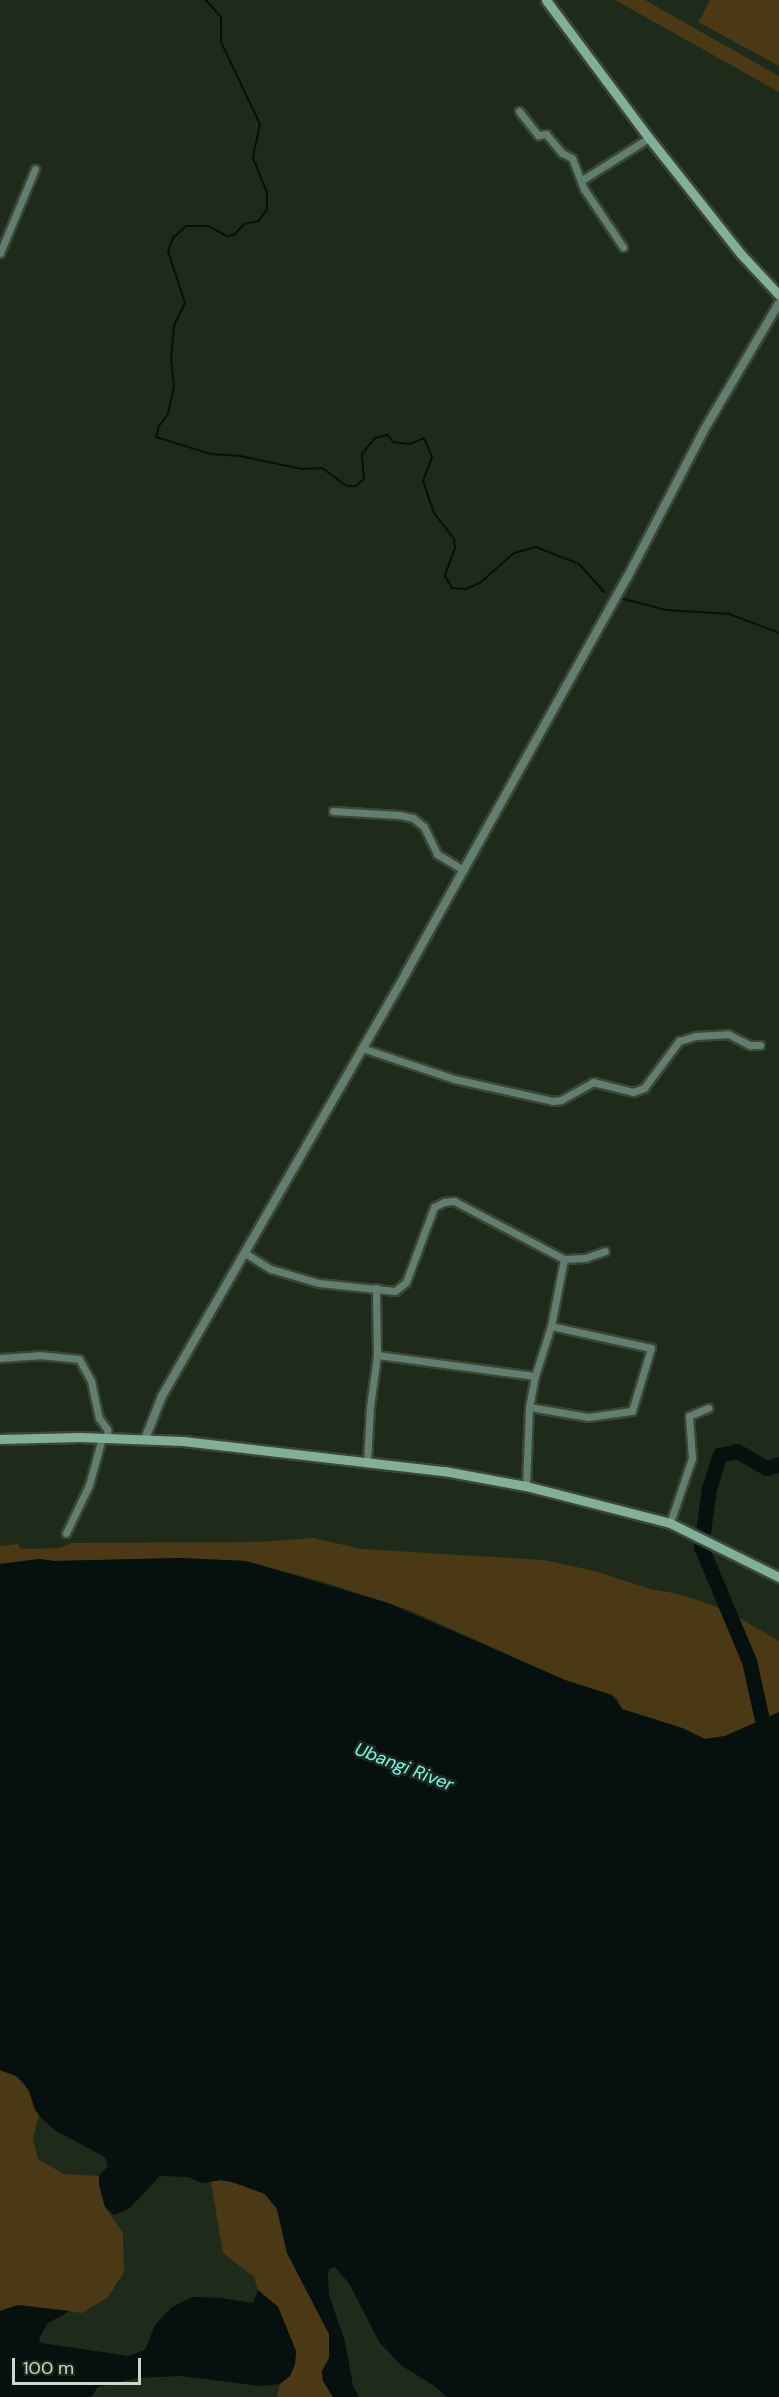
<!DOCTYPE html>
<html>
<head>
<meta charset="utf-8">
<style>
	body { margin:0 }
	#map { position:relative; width:779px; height:2397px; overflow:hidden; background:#1f2b1a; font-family:"DM Sans",sans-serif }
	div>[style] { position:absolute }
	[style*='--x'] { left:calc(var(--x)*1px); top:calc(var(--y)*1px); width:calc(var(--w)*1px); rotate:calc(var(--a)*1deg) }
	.green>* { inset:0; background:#4b3814 }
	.water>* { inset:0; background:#05100f }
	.stream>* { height:2px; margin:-1px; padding:0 1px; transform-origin:1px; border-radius:1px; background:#05100f }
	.river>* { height:15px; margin:-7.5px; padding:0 7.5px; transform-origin:7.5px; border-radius:7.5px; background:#05100f }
	.roads { filter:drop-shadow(2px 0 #3b4636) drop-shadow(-2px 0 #3b4636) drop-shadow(0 2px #3b4636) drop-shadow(0 -2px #3b4636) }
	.minor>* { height:7px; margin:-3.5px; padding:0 3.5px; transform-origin:3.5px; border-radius:3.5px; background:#617e70 }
	.tertiary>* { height:8px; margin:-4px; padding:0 4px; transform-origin:4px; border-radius:4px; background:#617e70 }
	.secondary>* { height:9px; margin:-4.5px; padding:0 4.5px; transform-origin:4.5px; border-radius:4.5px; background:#81af99 }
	span { translate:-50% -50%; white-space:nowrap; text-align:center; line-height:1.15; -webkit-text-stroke:5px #1f2b1a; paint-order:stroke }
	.water-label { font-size:18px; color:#75f9f3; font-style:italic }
	.scale { position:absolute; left:12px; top:2358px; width:129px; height:27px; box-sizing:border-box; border:3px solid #ced6cb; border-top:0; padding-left:8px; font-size:18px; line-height:21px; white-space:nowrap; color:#ced6cb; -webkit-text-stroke:4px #1f2b1a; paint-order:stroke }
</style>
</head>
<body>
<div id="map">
	<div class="green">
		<i style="clip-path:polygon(615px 0,645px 0,779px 76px,779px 92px)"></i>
		<i style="clip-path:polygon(710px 0,779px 0,779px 66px,698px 22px)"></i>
		<i style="clip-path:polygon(313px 1538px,362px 1549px,544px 1560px,595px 1571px,650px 1589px,679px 1594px,709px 1604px,731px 1613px,779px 1641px,779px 1712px,725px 1736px,705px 1739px,682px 1728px,622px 1709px,617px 1698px,565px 1680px,409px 1610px,320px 1581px,246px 1561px,179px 1558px,55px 1561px,39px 1559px,0 1564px,0 1546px,18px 1544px,21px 1549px,60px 1548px,71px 1543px,260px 1542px)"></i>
		<i style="clip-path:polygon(0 2070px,16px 2076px,29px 2091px,39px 2115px,33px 2139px,38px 2159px,64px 2174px,99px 2176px,99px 2185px,105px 2207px,123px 2233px,124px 2272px,108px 2297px,82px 2313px,18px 2305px,0 2311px)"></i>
		<i style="clip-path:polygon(221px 2180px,249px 2186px,265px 2194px,277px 2209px,287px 2253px,329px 2334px,329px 2358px,322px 2371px,323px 2381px,333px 2397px,277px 2397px,280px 2384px,290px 2376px,295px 2364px,296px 2351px,278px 2307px,258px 2290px,254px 2277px,223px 2253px,211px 2182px)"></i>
	</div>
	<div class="water">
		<i style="clip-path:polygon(179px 1558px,246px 1561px,388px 1603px,565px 1680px,612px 1695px,622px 1709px,682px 1728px,705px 1739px,725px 1736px,779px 1712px,779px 2397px,446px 2397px,436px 2387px,402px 2366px,379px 2342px,350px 2285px,335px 2267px,330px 2268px,328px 2273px,329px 2295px,345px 2341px,353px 2386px,359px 2397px,333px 2397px,323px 2381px,322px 2371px,329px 2358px,329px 2334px,287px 2253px,277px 2209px,265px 2194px,232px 2182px,221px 2180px,202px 2183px,188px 2177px,160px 2176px,130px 2208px,114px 2215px,105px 2207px,99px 2185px,99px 2176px,108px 2166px,105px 2157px,56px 2131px,43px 2120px,35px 2110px,29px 2091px,23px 2082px,16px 2076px,0 2070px,0 1564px,39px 1559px,55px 1561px)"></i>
		<i style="clip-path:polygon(258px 2290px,278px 2307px,296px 2351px,295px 2364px,290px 2376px,280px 2384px,259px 2386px,181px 2376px,137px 2378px,98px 2387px,91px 2397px,0 2397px,0 2311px,18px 2305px,70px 2311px,48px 2323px,39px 2338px,41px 2343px,129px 2356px,145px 2350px,155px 2325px,172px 2307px,192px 2297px,221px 2298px,253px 2303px)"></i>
	</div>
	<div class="stream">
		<i style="--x:206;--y:0;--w:23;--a:49"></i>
		<i style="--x:221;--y:17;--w:25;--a:90"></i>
		<i style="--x:221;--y:42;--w:91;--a:64.6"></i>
		<i style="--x:260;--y:124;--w:35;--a:102"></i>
		<i style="--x:253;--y:158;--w:37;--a:68"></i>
		<i style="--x:267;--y:192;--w:17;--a:90"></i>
		<i style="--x:267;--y:209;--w:14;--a:124"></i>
		<i style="--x:259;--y:221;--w:15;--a:169"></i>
		<i style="--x:244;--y:224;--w:15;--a:132"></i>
		<i style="--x:234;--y:235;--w:7;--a:172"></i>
		<i style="--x:227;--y:236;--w:21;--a:-152"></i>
		<i style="--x:208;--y:226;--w:22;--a:180"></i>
		<i style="--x:186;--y:226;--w:18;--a:137"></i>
		<i style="--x:173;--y:238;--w:14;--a:111"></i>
		<i style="--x:168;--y:251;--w:55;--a:71.9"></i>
		<i style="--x:185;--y:303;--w:25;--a:116"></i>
		<i style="--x:174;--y:326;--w:32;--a:95"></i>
		<i style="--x:171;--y:358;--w:29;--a:84"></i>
		<i style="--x:174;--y:387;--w:28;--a:103"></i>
		<i style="--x:168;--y:414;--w:15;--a:127"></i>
		<i style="--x:159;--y:426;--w:11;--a:105"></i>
		<i style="--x:156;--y:437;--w:58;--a:17.2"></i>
		<i style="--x:211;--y:454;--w:29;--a:4"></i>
		<i style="--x:240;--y:456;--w:63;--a:11.8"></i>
		<i style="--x:302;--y:469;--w:20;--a:-3"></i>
		<i style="--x:322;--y:468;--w:31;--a:36"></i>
		<i style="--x:347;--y:486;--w:9;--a:0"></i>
		<i style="--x:356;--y:486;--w:11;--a:-41"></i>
		<i style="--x:364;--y:479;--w:25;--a:-95"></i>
		<i style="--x:362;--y:454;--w:21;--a:-51"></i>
		<i style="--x:375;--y:438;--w:13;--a:-13"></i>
		<i style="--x:388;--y:435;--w:9;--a:54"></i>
		<i style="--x:393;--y:442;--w:17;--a:7"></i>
		<i style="--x:410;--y:444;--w:15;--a:-23"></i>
		<i style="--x:424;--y:438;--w:21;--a:67"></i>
		<i style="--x:432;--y:457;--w:26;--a:111"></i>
		<i style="--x:423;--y:481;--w:34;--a:71"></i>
		<i style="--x:434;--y:513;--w:33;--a:52"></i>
		<i style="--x:454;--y:539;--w:9;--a:84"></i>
		<i style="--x:455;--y:548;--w:30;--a:110"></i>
		<i style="--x:445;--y:576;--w:14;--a:60"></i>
		<i style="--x:452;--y:588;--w:14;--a:4"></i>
		<i style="--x:466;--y:589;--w:17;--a:-25"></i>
		<i style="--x:481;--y:582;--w:44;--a:-41.3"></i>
		<i style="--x:514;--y:553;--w:23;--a:-15"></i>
		<i style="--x:536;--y:547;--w:46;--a:21.6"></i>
		<i style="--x:579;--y:564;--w:38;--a:48"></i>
		<i style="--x:620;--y:598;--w:48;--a:14.6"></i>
		<i style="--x:666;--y:610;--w:63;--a:3.6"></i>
		<i style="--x:729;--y:614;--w:53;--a:20.8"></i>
	</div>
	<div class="river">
		<i style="--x:766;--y:1738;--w:79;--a:-102.4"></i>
		<i style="--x:749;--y:1661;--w:124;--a:-112.8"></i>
		<i style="--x:701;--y:1547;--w:60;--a:-82.3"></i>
		<i style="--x:709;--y:1488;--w:35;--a:-72"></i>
		<i style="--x:720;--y:1455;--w:17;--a:-13"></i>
		<i style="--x:737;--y:1451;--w:34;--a:30"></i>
		<i style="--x:767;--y:1468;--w:13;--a:-18"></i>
	</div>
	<div class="roads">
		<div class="minor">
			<i style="--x:519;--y:111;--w:31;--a:52"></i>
			<i style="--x:538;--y:135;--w:8;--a:-7"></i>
			<i style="--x:546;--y:134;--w:25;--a:50"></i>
			<i style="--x:562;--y:153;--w:11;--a:27"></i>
			<i style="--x:572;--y:158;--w:33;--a:69"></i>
			<i style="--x:584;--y:189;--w:70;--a:56.1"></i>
			<i style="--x:582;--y:180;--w:79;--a:-32.1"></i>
			<i style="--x:0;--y:253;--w:91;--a:-67.4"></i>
			<i style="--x:333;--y:811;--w:66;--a:3.5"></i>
			<i style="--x:399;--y:815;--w:14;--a:12"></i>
			<i style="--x:413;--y:818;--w:14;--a:39"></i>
			<i style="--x:424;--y:827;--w:30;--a:64"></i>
			<i style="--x:437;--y:854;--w:31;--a:31"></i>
			<i style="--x:362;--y:1048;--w:97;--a:18.6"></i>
			<i style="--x:454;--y:1079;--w:101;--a:12.5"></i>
			<i style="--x:553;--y:1101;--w:8;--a:-7"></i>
			<i style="--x:561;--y:1100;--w:37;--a:-29"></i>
			<i style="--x:593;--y:1082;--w:41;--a:14"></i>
			<i style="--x:633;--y:1092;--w:12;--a:-20"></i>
			<i style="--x:644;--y:1088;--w:59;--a:-53.3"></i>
			<i style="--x:679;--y:1041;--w:17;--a:-17"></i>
			<i style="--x:695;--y:1036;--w:33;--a:-3"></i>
			<i style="--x:728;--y:1034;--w:25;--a:27"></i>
			<i style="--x:750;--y:1045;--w:10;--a:0"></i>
			<i style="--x:245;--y:1253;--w:31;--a:32"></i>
			<i style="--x:271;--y:1269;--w:50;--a:16.3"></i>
			<i style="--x:319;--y:1283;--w:76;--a:6"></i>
			<i style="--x:395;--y:1291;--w:14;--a:-39"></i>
			<i style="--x:406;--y:1282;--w:80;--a:-69.5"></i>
			<i style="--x:434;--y:1207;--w:11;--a:-27"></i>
			<i style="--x:444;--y:1202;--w:10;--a:-6"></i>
			<i style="--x:454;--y:1201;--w:124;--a:27.8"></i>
			<i style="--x:564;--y:1259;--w:21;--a:-3"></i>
			<i style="--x:585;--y:1258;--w:21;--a:-19"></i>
			<i style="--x:377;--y:1355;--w:159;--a:7.6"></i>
			<i style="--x:0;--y:1358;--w:39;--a:-4"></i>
			<i style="--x:39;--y:1355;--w:40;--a:5.7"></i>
			<i style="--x:79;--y:1359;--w:25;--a:61"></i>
			<i style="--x:91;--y:1381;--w:38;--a:78"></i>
			<i style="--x:99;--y:1418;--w:14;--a:54"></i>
			<i style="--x:107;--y:1429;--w:9;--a:84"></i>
			<i style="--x:529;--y:1407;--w:60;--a:9.6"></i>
			<i style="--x:588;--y:1417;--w:44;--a:-7.8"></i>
			<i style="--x:632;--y:1411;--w:66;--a:-73.2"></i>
			<i style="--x:651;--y:1348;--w:102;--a:-167.6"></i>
			<i style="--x:367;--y:1462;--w:55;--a:-86.9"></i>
			<i style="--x:370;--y:1407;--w:52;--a:-82.3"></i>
			<i style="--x:377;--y:1355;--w:67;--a:-90.9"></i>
			<i style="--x:526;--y:1486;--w:79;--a:-87.8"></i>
			<i style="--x:529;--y:1407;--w:32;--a:-79"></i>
			<i style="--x:535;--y:1376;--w:52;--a:-72.3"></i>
			<i style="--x:551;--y:1326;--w:68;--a:-79"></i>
			<i style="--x:670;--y:1523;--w:69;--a:-71.3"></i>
			<i style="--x:692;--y:1458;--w:42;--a:-94.1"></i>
			<i style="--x:689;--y:1416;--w:21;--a:-23"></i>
			<i style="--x:66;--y:1533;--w:53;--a:-64.4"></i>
			<i style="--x:89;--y:1485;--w:49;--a:-74.5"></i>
		</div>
		<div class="tertiary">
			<i style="--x:145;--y:1439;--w:46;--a:-68.4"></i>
			<i style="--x:162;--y:1396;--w:488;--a:-60"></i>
			<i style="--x:406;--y:973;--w:453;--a:-60.8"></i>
			<i style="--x:627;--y:578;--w:167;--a:-62.5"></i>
			<i style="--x:704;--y:430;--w:147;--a:-59.4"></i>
		</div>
		<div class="secondary">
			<i style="--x:546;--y:0;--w:172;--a:53.3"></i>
			<i style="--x:649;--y:138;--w:147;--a:51.6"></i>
			<i style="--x:740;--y:253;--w:57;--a:47.1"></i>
			<i style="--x:0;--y:1439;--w:80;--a:-1.4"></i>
			<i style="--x:80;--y:1437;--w:103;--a:2.2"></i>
			<i style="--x:183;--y:1441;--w:263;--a:6.6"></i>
			<i style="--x:444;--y:1471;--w:83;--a:10.4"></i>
			<i style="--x:526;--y:1486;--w:149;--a:14.4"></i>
			<i style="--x:670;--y:1523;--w:122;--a:26.4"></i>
		</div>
	</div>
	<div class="water-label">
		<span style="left:404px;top:1767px;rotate:21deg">Ubangi River</span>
	</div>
	<div class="scale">100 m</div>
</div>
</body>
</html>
